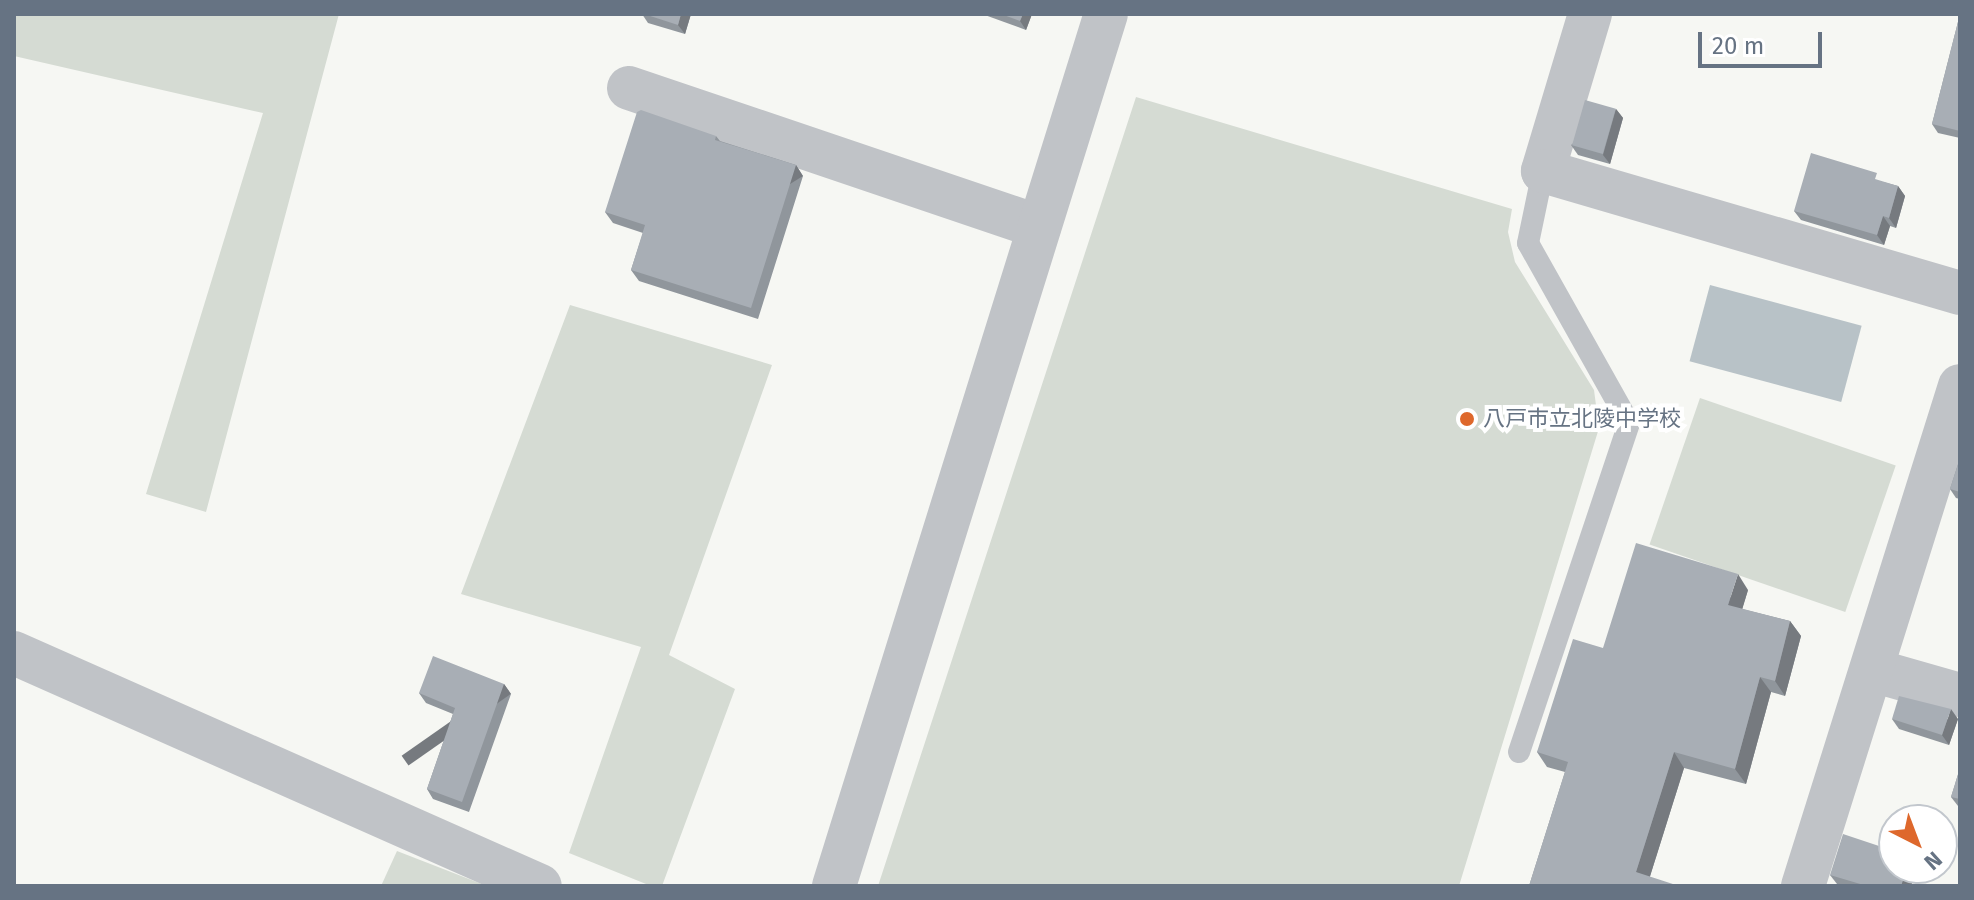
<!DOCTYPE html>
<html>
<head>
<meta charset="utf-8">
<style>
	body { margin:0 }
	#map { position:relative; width:1974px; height:900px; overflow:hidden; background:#f6f7f3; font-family:"Fira Sans","Noto Sans JP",sans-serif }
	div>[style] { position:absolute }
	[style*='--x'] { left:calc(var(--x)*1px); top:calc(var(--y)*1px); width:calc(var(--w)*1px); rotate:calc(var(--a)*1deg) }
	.green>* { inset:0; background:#d5dbd3; transform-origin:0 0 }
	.water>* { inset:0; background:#b8c2c7; transform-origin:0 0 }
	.service>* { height:22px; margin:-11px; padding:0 11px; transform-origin:11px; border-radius:11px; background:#c0c3c7 }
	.minor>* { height:44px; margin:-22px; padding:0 22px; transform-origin:22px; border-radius:22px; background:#c0c3c7 }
	.wall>* { inset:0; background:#90969c }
	.shaded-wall>* { inset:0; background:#767a7f; transform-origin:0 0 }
	.building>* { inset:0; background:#a8aeb5; transform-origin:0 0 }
	.dots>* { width:22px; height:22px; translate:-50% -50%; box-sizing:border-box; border:4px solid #fff; border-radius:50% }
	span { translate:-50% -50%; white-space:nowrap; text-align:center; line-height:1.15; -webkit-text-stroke:8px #fff; paint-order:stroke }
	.poi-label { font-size:22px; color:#667383 }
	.left { translate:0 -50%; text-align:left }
	.frame { position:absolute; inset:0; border:16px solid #667383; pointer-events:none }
	.north { position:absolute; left:1878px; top:804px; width:80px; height:80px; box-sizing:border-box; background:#fff; border:2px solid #c2c7cd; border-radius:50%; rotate:138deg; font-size:22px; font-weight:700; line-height:32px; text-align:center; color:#667383 }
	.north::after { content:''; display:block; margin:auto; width:28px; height:36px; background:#de682c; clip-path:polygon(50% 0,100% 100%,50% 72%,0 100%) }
	.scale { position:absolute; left:1698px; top:32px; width:124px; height:36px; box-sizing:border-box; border:4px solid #667383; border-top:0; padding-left:10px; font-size:24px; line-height:28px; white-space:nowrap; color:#667383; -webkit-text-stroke:6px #fff; paint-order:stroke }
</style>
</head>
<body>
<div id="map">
	<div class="green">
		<i style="clip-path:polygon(14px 14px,339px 14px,206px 512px,146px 494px,263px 113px,14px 56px)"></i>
		<i style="clip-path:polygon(1136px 97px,1512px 209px,1508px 232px,1515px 262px,1594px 390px,1599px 428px,1459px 886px,878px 886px)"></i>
		<i style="clip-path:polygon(570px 305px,772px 365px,669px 655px,735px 689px,662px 886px,651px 886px,569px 853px,641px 647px,461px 594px)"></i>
		<i style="left:1700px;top:398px;width:207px;height:155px;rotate:19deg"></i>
		<i style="clip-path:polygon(397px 851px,487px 886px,381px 886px)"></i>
	</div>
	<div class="water">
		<i style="left:1710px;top:285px;width:157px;height:79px;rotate:15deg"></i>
	</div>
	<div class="service">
		<i style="--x:1519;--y:752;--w:347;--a:-71.5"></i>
		<i style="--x:1629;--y:423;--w:206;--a:-119.3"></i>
		<i style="--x:1528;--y:243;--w:74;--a:-78.2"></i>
	</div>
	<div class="minor">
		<i style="--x:1590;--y:14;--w:164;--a:106.7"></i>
		<i style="--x:1543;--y:171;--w:434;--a:16.3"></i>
		<i style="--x:629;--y:88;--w:433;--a:18.7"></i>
		<i style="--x:14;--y:653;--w:575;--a:23.89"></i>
		<i style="--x:1872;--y:670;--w:91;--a:15.9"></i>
		<i style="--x:834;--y:886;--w:913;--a:-72.68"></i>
		<i style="--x:1803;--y:886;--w:524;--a:-72.57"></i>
	</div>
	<div class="wall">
		<i style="clip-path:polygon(642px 14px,691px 14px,685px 34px,648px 23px)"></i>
		<i style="clip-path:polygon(982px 14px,1032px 14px,1026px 30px)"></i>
		<i style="clip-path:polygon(1960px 14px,1960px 138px,1938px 133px,1932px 124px)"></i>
		<i style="clip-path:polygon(1616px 109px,1623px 118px,1610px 164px,1578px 155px,1571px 145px)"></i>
		<i style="clip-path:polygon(716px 136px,720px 141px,796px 165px,803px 176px,758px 319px,639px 281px,631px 270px,643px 233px,613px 223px,605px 212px)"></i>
		<i style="clip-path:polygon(1883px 182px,1898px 186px,1905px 196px,1896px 228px,1890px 226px,1884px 245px,1801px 220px,1794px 211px)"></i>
		<i style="clip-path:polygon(1960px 458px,1960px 499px,1956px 498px,1950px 489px)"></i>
		<i style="clip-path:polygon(1748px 590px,1742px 609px,1790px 621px,1801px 636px,1785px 696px,1771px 692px,1746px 784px,1684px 768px,1650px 876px,1529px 886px,1565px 772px,1547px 767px,1537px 752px,1603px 648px)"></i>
		<i style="clip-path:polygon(504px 684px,511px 694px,469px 812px,433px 799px,427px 789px,453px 714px,426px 703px,419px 693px)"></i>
		<i style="clip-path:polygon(1892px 719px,1958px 719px,1949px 745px,1899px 729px)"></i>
		<i style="clip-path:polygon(1960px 768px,1960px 807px,1958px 806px,1951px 797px)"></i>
		<i style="clip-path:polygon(1917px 868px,1911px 886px,1842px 886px,1837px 884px,1830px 875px)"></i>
	</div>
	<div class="shaded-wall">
		<i style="clip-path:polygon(681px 14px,691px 14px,685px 34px,678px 25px)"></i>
		<i style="clip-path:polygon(1023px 14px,1032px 14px,1026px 30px,1020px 21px)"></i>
		<i style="clip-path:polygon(1616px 109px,1623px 118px,1610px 164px,1603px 155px)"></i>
		<i style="left:796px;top:165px;width:13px;height:150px;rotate:58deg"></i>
		<i style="clip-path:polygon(1898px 186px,1905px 196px,1896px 228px,1889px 218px)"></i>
		<i style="clip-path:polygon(1883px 216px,1890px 226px,1884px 245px,1877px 235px)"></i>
		<i style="clip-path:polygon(1738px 574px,1748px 590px,1739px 620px,1728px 605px)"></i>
		<i style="clip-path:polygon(1790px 621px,1801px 636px,1785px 696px,1775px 681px)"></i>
		<i style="clip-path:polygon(1760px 677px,1771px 692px,1746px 784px,1735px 769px)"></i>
		<i style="left:504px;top:684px;width:12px;height:125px;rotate:55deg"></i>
		<i style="clip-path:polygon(1951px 709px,1958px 719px,1949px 745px,1942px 735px)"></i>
		<i style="clip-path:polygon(1674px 752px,1684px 768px,1647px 886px,1636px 872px)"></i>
		<i style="clip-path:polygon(1907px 868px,1917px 868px,1911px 886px,1901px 886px)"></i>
	</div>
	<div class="building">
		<i style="clip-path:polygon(644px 14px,681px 14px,678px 25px)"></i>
		<i style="clip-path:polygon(1001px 14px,1023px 14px,1020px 21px)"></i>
		<i style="clip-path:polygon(1960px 14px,1960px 131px,1932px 124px)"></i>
		<i style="left:1585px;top:100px;width:32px;height:47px;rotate:16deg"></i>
		<i style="clip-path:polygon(641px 110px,716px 136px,715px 140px,796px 165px,751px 308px,631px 270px,645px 225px,605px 212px,637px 112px)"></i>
		<i style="clip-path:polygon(1811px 153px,1877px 173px,1875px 179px,1898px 186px,1889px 218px,1883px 216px,1877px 235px,1794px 211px)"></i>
		<i style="clip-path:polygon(1960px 458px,1960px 492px,1950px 489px)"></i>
		<i style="clip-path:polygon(1636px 543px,1738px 574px,1728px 605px,1790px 621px,1775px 681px,1760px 677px,1735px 769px,1674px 752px,1636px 872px,1679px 886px,1529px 886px,1568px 762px,1537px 752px,1573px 639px,1603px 648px)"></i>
		<i style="clip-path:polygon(433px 656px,504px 684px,462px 802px,427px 789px,455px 708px,419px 693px)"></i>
		<i style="clip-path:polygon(1899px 696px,1951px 709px,1942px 735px,1892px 719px)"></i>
		<i style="clip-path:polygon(1960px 768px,1960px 799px,1951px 797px)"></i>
		<i style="clip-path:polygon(1843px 834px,1894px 851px,1894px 868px,1907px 868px,1901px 886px,1867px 886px,1830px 875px)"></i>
	</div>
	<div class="dots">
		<i style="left:1467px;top:419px;background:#de682c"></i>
	</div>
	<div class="poi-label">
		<span class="left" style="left:1483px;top:419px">八戸市立北陵中学校</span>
	</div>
	<div class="frame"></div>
	<div class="north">N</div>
	<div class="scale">20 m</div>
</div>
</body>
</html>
